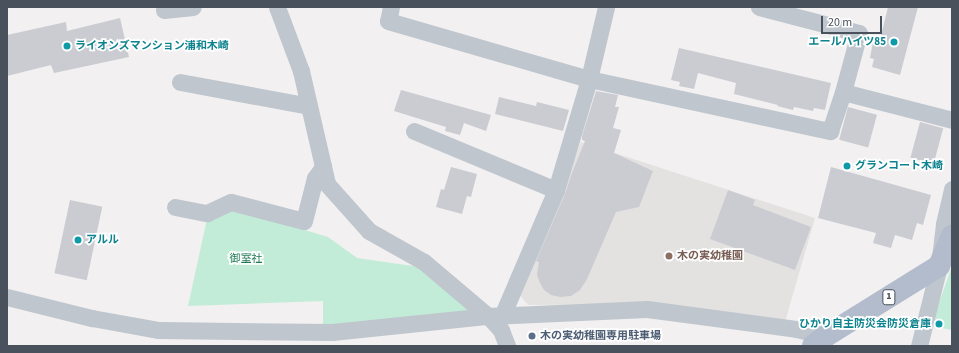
<!DOCTYPE html>
<html>
<head>
<meta charset="utf-8">
<style>
	body { margin:0 }
	#map { position:relative; width:959px; height:353px; overflow:hidden; background:#f2f0f0; font-family:"Source Sans 3","Noto Sans JP",sans-serif }
	div>[style] { position:absolute }
	[style*='--x'] { left:calc(var(--x)*1px); top:calc(var(--y)*1px); width:calc(var(--w)*1px); rotate:calc(var(--a)*1deg) }
	.education>* { inset:0; background:#e3e2e1 }
	.green>* { inset:0; background:#c2ecd7 }
	.building>* { inset:0; background:#caccd2; transform-origin:0 0 }
	.street>* { height:17px; margin:-8.5px; padding:0 8.5px; transform-origin:8.5px; border-radius:8.5px; background:#bfc6ce }
	.primary>* { height:22px; margin:-11px; padding:0 11px; transform-origin:11px; border-radius:11px; background:#b2bccd }
	.dots>* { width:11px; height:11px; translate:-50% -50%; box-sizing:border-box; border:2px solid #fff; border-radius:50% }
	span { translate:-50% -50%; white-space:nowrap; text-align:center; line-height:1.15; -webkit-text-stroke:3.5px #fff; paint-order:stroke }
	.shield-label span { padding:1px 3px; background:#fff; border:1px solid; border-radius:3px; -webkit-text-stroke-width:0 }
	.shield-label { font-size:10px; color:#49515c; font-weight:700 }
	.culture-label { font-size:11px; color:#0d838f; font-weight:700 }
	.right { translate:-100% -50%; text-align:right }
	.left { translate:0 -50%; text-align:left }
	.education-label { font-size:11px; color:#785e54; font-weight:700 }
	.park-label { font-size:11px; color:#1e7956 }
	.service-label { font-size:11px; color:#4e5e75; font-weight:700 }
	.frame { position:absolute; inset:0; border:8px solid #49515c; pointer-events:none }
	.scale { position:absolute; left:821px; top:16px; width:61px; height:18px; box-sizing:border-box; border:2px solid #49515c; border-top:0; padding-left:5px; font-size:12px; line-height:14px; white-space:nowrap; color:#49515c; -webkit-text-stroke:3px #fff; paint-order:stroke }
</style>
</head>
<body>
<div id="map">
	<div class="education">
		<i style="clip-path:polygon(581px 142px,815px 218px,785px 322px,652px 304px,528px 305px,518px 293px)"></i>
	</div>
	<div class="green">
		<i style="clip-path:polygon(229px 207px,328px 237px,357px 258px,420px 267px,477px 312px,323px 326px,323px 301px,188px 306px,207px 219px)"></i>
		<i style="clip-path:polygon(952px 266px,952px 330px,931px 326px)"></i>
	</div>
	<div class="building">
		<i style="clip-path:polygon(888px 7px,918px 7px,900px 75px,872px 67px,874px 59px,870px 58px,873px 42px,879px 44px)"></i>
		<i style="clip-path:polygon(120px 18px,129px 57px,54px 73px,51px 65px,7px 76px,7px 35px,66px 22px,67px 31px)"></i>
		<i style="clip-path:polygon(679px 48px,831px 83px,825px 110px,814px 108px,813px 111px,794px 107px,793px 110px,777px 106px,778px 105px,734px 94px,736px 83px,698px 73px,694px 89px,679px 86px,680px 82px,671px 80px)"></i>
		<i style="clip-path:polygon(401px 90px,491px 115px,486px 131px,464px 123px,460px 135px,445px 131px,446px 127px,394px 111px)"></i>
		<i style="clip-path:polygon(596px 91px,618px 95px,615px 107px,619px 107px,613px 128px,621px 130px,614px 153px,653px 171px,639px 207px,616px 212px,587px 279px,580px 290px,571px 296px,560px 297px,551px 295px,544px 290px,540px 283px,537px 275px,539px 262px,536px 261px,565px 194px,572px 173px,585px 141px,582px 140px,582px 136px)"></i>
		<i style="clip-path:polygon(499px 97px,536px 106px,537px 102px,569px 110px,563px 131px,495px 114px)"></i>
		<i style="left:848px;top:107px;width:30px;height:34px;rotate:15deg"></i>
		<i style="left:920px;top:122px;width:24px;height:37px;rotate:15deg"></i>
		<i style="clip-path:polygon(451px 167px,477px 174px,471px 197px,467px 196px,462px 214px,436px 207px,441px 189px,444px 190px)"></i>
		<i style="clip-path:polygon(831px 167px,931px 195px,923px 225px,917px 223px,912px 240px,895px 235px,891px 248px,873px 243px,876px 233px,818px 218px)"></i>
		<i style="clip-path:polygon(728px 190px,755px 200px,753px 205px,811px 227px,795px 270px,710px 239px)"></i>
		<i style="left:70px;top:200px;width:33px;height:75px;rotate:12deg"></i>
	</div>
	<div class="street">
		<i style="--x:277;--y:7;--w:68;--a:69.4"></i>
		<i style="--x:301;--y:71;--w:116;--a:77"></i>
		<i style="--x:327;--y:184;--w:63;--a:48.2"></i>
		<i style="--x:369;--y:231;--w:63;--a:29.4"></i>
		<i style="--x:424;--y:262;--w:84;--a:40.2"></i>
		<i style="--x:488;--y:316;--w:19;--a:47"></i>
		<i style="--x:501;--y:330;--w:17;--a:69"></i>
		<i style="--x:391;--y:7;--w:14;--a:102"></i>
		<i style="--x:388;--y:21;--w:209;--a:16.1"></i>
		<i style="--x:589;--y:79;--w:247;--a:12.2"></i>
		<i style="--x:830;--y:131;--w:41;--a:-71.6"></i>
		<i style="--x:759;--y:7;--w:103;--a:14.6"></i>
		<i style="--x:859;--y:33;--w:61;--a:105.2"></i>
		<i style="--x:843;--y:92;--w:113;--a:14.4"></i>
		<i style="--x:164;--y:10;--w:29;--a:-6"></i>
		<i style="--x:180;--y:82;--w:131;--a:10.5"></i>
		<i style="--x:414;--y:131;--w:154;--a:22.6"></i>
		<i style="--x:175;--y:207;--w:33;--a:11"></i>
		<i style="--x:207;--y:213;--w:26;--a:-25"></i>
		<i style="--x:231;--y:202;--w:75;--a:14.6"></i>
		<i style="--x:304;--y:221;--w:44;--a:-75.7"></i>
		<i style="--x:315;--y:178;--w:14;--a:-54"></i>
		<i style="--x:7;--y:297;--w:88;--a:13.9"></i>
		<i style="--x:92;--y:318;--w:68;--a:10.2"></i>
		<i style="--x:159;--y:330;--w:173;--a:0.7"></i>
		<i style="--x:332;--y:332;--w:157;--a:-5.9"></i>
		<i style="--x:488;--y:316;--w:159;--a:-2.5"></i>
		<i style="--x:647;--y:309;--w:150;--a:7.6"></i>
		<i style="--x:796;--y:329;--w:31;--a:13"></i>
		<i style="--x:502;--y:316;--w:137;--a:-66.8"></i>
		<i style="--x:556;--y:190;--w:116;--a:-73.4"></i>
		<i style="--x:589;--y:79;--w:74;--a:-76.7"></i>
		<i style="--x:919;--y:346;--w:82;--a:-76"></i>
		<i style="--x:939;--y:266;--w:42;--a:-83.2"></i>
		<i style="--x:944;--y:224;--w:36;--a:-77"></i>
	</div>
	<div class="primary">
		<i style="--x:813;--y:346;--w:16;--a:-38"></i>
		<i style="--x:826;--y:336;--w:133;--a:-31.8"></i>
		<i style="--x:939;--y:266;--w:33;--a:-67"></i>
	</div>
	<div class="dots">
		<i style="left:894px;top:42px;background:#0f9aa8"></i>
		<i style="left:67px;top:46px;background:#0f9aa8"></i>
		<i style="left:847px;top:166px;background:#0f9aa8"></i>
		<i style="left:78px;top:240px;background:#0f9aa8"></i>
		<i style="left:669px;top:256px;background:#8d6e63"></i>
		<i style="left:939px;top:324px;background:#0f9aa8"></i>
		<i style="left:532px;top:336px;background:#5c6f8a"></i>
	</div>
	<div class="shield-label">
		<span style="left:889px;top:297px">1</span>
	</div>
	<div class="culture-label">
		<span class="right" style="left:886px;top:42px">エールハイツ85</span>
		<span class="left" style="left:75px;top:46px">ライオンズマンション浦和木崎</span>
		<span class="left" style="left:855px;top:166px">グランコート木崎</span>
		<span class="left" style="left:86px;top:240px">アルル</span>
		<span class="right" style="left:931px;top:324px">ひかり自主防災会防災倉庫</span>
	</div>
	<div class="education-label">
		<span class="left" style="left:677px;top:256px">木の実幼稚園</span>
	</div>
	<div class="park-label">
		<span style="left:246px;top:259px">御室社</span>
	</div>
	<div class="service-label">
		<span class="left" style="left:540px;top:336px">木の実幼稚園専用駐車場</span>
	</div>
	<div class="frame"></div>
	<div class="scale">20 m</div>
</div>
</body>
</html>
